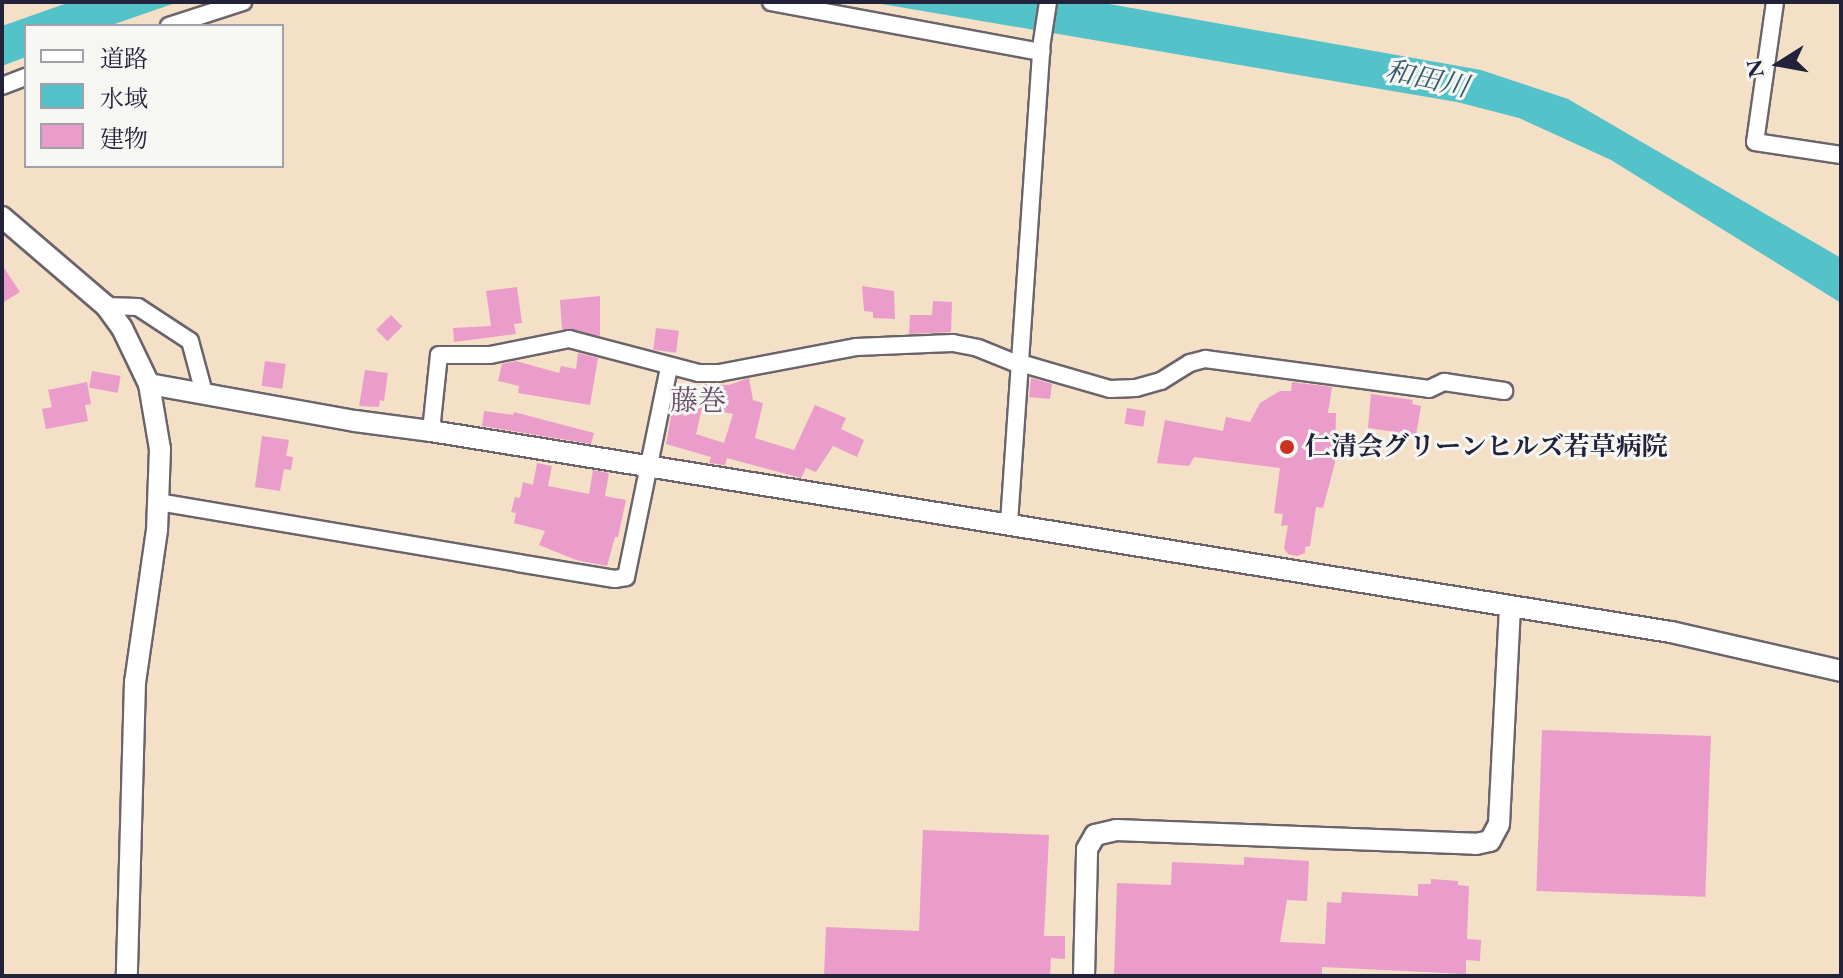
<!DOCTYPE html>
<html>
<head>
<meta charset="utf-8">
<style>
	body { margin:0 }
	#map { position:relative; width:1843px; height:978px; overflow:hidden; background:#f3e0c7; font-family:"EB Garamond","Noto Serif JP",serif }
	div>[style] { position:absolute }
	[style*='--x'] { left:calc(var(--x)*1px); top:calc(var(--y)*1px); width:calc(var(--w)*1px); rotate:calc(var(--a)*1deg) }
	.water>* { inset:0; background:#54c2c9 }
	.building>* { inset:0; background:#ea9dca; transform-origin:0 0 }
	.roads { filter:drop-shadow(2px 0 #6b646c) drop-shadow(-2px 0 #6b646c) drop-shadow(0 2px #6b646c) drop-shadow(0 -2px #6b646c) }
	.minor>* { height:16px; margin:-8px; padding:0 8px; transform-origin:8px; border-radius:8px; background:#fff }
	.tertiary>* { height:20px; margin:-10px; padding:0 10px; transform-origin:10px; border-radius:10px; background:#fff }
	.dots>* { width:22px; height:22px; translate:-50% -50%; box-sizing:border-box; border:4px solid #f6f6f2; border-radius:50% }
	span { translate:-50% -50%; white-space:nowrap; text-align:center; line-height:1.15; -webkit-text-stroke:6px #f6f6f2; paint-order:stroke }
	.poi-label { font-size:26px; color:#22223b; font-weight:700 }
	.left { translate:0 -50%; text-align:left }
	.water-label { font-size:28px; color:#345a6d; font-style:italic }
	.neighbourhood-label { font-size:28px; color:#684d6d }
	.frame { position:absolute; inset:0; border:4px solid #22223b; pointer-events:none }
	.legend { position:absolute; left:24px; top:24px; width:260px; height:144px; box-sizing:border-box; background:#f6f6f2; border:2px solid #a1a1a9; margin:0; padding:10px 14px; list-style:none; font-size:24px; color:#22223b }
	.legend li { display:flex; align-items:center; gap:16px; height:40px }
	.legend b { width:40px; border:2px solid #a1a1a9 }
	.north { position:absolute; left:1739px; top:24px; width:80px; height:80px; -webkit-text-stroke:6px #f6f6f2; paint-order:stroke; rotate:259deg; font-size:22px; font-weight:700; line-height:32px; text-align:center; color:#22223b }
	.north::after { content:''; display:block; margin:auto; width:28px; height:36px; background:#22223b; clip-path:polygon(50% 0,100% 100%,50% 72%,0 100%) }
</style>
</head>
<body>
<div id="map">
	<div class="water">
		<i style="clip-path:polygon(70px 2px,178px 2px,109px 26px,26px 26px,26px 57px,2px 66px,2px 26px)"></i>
		<i style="clip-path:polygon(870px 2px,1098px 2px,1481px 70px,1568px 99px,1841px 258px,1841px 303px,1611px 160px,1519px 118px,1457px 102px)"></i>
	</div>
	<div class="building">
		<i style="clip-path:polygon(2px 265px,20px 292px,2px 303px)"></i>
		<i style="clip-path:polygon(862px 286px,894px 291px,895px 319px,873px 318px,873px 312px,864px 311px)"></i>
		<i style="clip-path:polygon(517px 287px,522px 323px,514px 324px,516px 334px,454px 342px,453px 328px,491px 326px,486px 291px)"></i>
		<i style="clip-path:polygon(600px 296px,600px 336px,562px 329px,560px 300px)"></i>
		<i style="clip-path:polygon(933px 301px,952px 302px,951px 332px,909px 334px,910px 315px,932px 315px)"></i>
		<i style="left:391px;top:315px;width:16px;height:21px;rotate:45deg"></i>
		<i style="left:656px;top:328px;width:23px;height:22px;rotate:7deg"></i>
		<i style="clip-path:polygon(578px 353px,598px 358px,590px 405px,518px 393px,519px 386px,498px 381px,502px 364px,516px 361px,559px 373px,561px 366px,576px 369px)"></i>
		<i style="left:265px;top:361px;width:21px;height:25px;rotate:8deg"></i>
		<i style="clip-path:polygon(365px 370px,388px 373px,384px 401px,380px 400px,379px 407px,359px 406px)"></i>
		<i style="left:92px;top:371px;width:29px;height:17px;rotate:10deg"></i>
		<i style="clip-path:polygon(evenodd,749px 378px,753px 400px,763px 403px,755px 438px,794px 450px,815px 405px,846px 418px,841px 429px,864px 440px,857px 457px,833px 446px,816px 472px,806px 468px,801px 478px,727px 458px,725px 465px,709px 463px,711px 457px,666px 444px,674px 400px,698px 405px,702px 384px,729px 385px,749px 378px,702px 408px,733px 414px,724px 443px,696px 434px,702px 408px)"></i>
		<i style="clip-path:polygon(1031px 378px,1052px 384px,1050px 399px,1029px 397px)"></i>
		<i style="clip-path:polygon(87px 382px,91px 404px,85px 405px,88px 421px,46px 429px,42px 409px,52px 407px,48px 390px)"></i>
		<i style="clip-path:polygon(1292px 382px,1332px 387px,1328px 413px,1336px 413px,1335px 463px,1323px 508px,1316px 507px,1310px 546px,1305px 547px,1305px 553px,1297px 556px,1288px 554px,1284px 548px,1288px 525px,1281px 526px,1283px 514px,1274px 513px,1280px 468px,1194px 457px,1189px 466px,1157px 463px,1165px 420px,1223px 431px,1226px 417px,1250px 422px,1260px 403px,1280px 391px,1291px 391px)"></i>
		<i style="clip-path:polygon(1371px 394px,1413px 400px,1412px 404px,1421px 406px,1416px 435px,1368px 428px)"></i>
		<i style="left:1127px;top:408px;width:19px;height:16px;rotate:9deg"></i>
		<i style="clip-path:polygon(484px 411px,513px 415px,514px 412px,594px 433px,591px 444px,482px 426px)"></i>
		<i style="clip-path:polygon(262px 436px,289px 440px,286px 456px,293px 457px,291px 470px,284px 469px,280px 491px,255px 487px)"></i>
		<i style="clip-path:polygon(537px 463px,552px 466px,548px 486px,589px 494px,593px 470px,609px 473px,605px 496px,626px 500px,618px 537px,615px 537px,607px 566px,576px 560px,539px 545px,545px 531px,514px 523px,516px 513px,511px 512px,515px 497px,520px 498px,523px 482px,533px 485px)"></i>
		<i style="left:1542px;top:730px;width:169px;height:161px;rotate:2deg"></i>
		<i style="clip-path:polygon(923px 830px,1049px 835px,1044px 936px,1065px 936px,1065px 959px,1051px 958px,1050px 976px,824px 976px,826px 927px,919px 931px)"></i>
		<i style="clip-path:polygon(1244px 857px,1309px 861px,1307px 901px,1287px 900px,1280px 942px,1325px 944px,1327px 902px,1341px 903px,1342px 892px,1418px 896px,1418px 884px,1431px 884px,1431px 879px,1458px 881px,1458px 885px,1469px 886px,1467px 939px,1481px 940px,1480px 961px,1466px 960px,1466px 974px,1322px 967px,1322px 976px,1114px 976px,1117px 883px,1171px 885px,1172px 862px,1244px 865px)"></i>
	</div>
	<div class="roads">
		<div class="minor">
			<i style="--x:771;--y:2;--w:275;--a:10.5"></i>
			<i style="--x:1775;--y:2;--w:141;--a:98.1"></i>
			<i style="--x:1755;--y:142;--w:87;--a:8.6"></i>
			<i style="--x:169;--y:26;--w:78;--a:-18"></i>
			<i style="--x:2;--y:86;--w:26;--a:-21"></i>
			<i style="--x:106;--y:306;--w:32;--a:2"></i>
			<i style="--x:138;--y:307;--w:62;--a:33.2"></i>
			<i style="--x:190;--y:341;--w:54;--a:74.9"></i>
			<i style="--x:1020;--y:363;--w:94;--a:16.1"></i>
			<i style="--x:1110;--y:389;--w:26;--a:-2"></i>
			<i style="--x:1136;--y:388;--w:26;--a:-16"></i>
			<i style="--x:1161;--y:381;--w:34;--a:-32"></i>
			<i style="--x:1190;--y:363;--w:16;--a:-15"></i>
			<i style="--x:1205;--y:359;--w:226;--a:7.6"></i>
			<i style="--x:1429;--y:389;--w:17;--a:-25"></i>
			<i style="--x:1444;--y:382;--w:61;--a:8.5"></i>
			<i style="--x:431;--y:431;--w:76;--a:-84"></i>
			<i style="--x:439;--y:355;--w:51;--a:0"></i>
			<i style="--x:490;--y:355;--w:81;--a:-11.4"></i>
			<i style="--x:569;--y:339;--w:134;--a:14.7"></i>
			<i style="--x:699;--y:373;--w:20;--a:0"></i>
			<i style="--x:719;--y:373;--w:139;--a:-10.7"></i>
			<i style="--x:856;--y:347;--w:97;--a:-2.4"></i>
			<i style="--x:953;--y:343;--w:25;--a:11"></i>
			<i style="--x:978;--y:348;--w:45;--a:22"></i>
			<i style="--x:164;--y:503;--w:359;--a:9.6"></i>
			<i style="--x:518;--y:563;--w:98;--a:9.4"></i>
			<i style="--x:615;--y:579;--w:11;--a:-10"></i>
			<i style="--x:626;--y:577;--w:213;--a:-78.4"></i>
			<i style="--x:1009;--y:523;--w:476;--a:-86.1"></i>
			<i style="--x:1041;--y:48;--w:47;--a:-81.3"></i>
		</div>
		<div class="tertiary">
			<i style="--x:2;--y:217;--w:137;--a:40.6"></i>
			<i style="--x:106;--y:306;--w:27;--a:54"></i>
			<i style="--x:122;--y:328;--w:62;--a:64.3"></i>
			<i style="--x:149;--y:384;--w:66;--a:80.4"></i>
			<i style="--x:160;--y:449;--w:81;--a:92.1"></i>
			<i style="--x:157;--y:530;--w:154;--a:98.2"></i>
			<i style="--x:135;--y:682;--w:294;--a:91.6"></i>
			<i style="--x:149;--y:384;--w:209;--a:10.2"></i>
			<i style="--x:355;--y:421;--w:77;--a:7.5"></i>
			<i style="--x:431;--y:431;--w:1256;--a:9.21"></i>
			<i style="--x:1671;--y:632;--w:174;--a:12.9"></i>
			<i style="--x:1084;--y:976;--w:127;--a:-88.6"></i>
			<i style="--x:1087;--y:849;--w:16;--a:-60"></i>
			<i style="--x:1095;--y:835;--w:22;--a:-13"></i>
			<i style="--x:1116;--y:830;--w:360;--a:2.2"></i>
			<i style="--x:1476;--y:844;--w:14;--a:-12"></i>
			<i style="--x:1490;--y:841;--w:19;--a:-62"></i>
			<i style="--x:1499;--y:824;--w:216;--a:-87.1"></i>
		</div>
	</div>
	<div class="dots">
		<i style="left:1287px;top:447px;background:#c8321e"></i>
	</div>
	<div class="poi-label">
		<span class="left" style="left:1305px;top:447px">仁清会グリーンヒルズ若草病院</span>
	</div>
	<div class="water-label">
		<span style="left:1427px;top:78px;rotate:12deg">和田川</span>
	</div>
	<div class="neighbourhood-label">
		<span style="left:698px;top:400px">藤巻</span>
	</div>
	<div class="frame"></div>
	<ul class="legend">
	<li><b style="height:10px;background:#fff"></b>道路</li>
	<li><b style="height:22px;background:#54c2c9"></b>水域</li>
	<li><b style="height:22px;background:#ea9dca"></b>建物</li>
	</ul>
	<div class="north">N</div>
</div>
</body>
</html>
